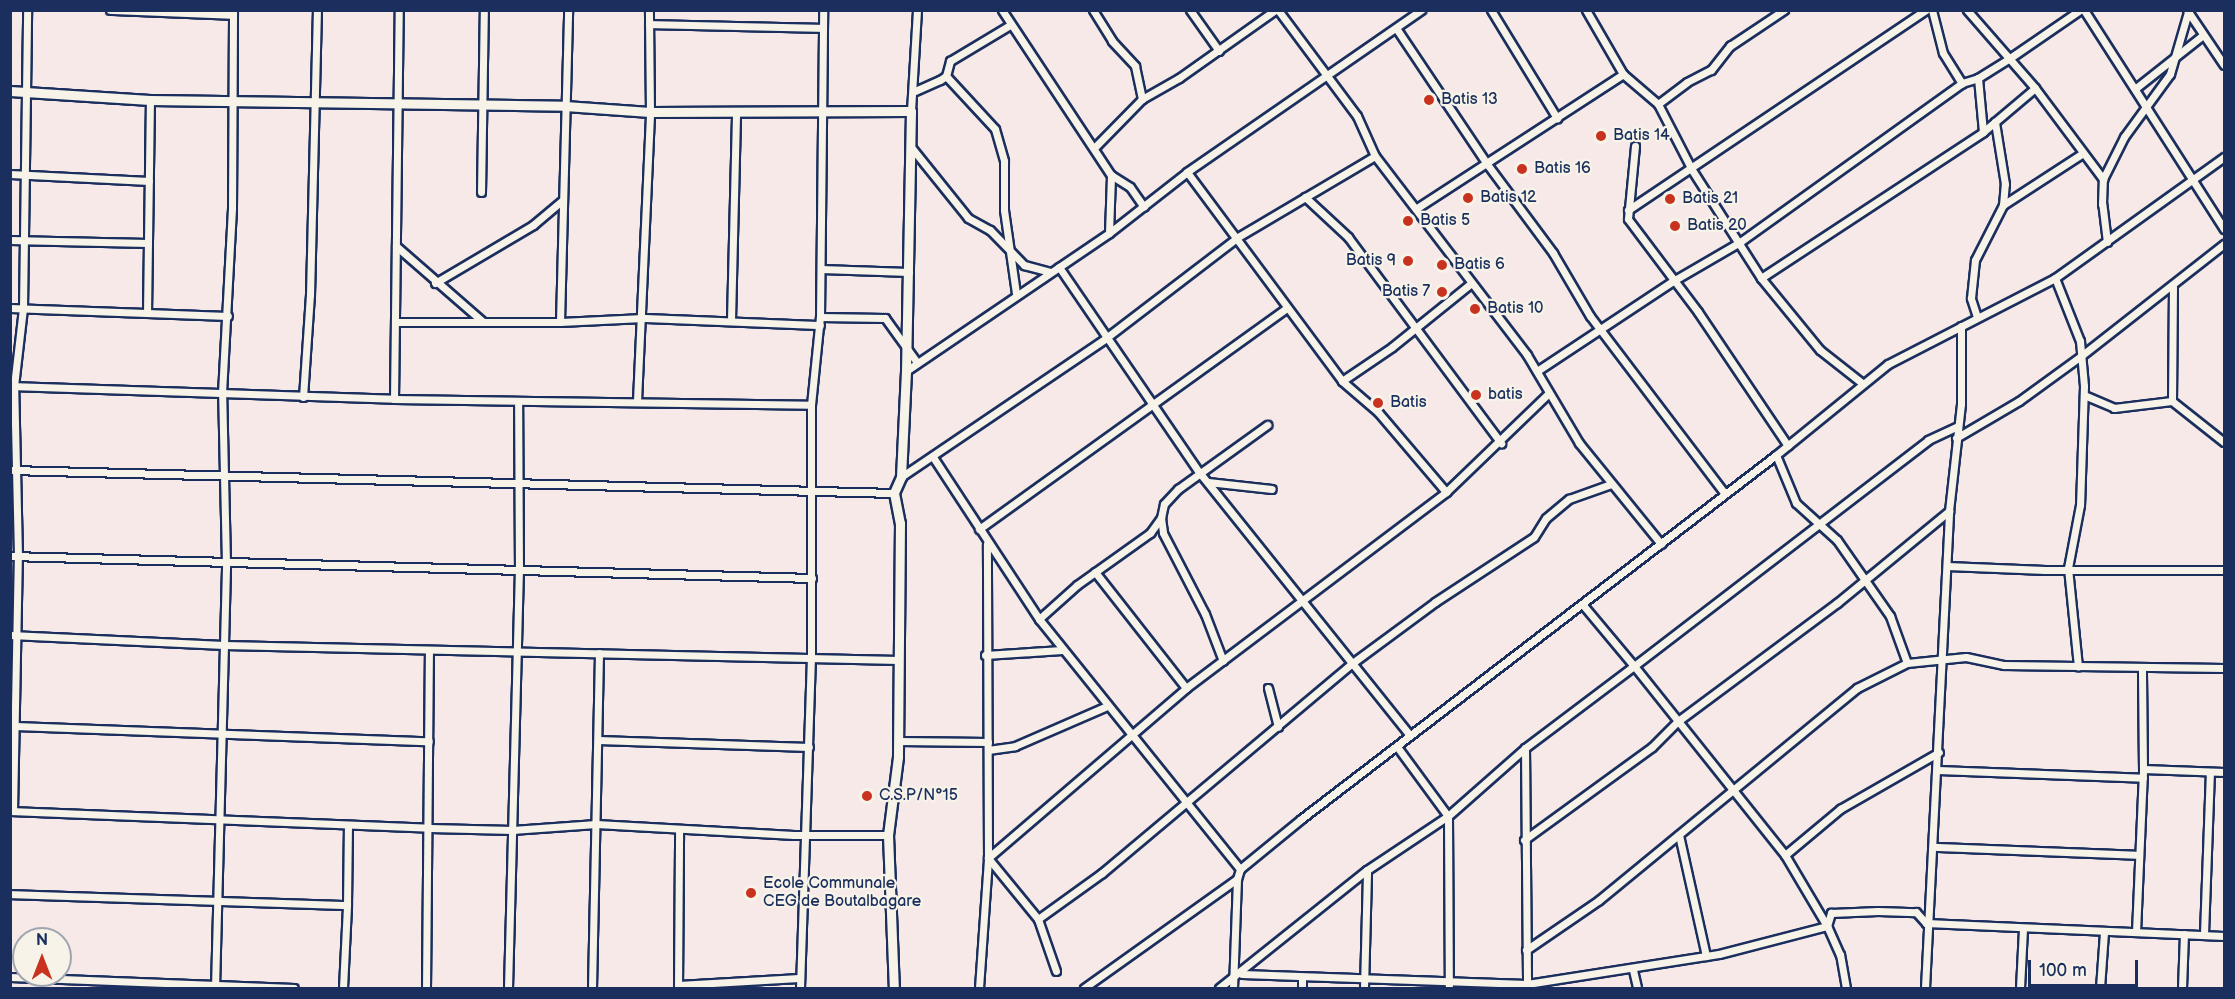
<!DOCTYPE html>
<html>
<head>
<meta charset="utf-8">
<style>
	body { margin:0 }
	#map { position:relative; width:2235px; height:999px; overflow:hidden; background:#f6e9e7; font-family:"Balsamiq Sans",sans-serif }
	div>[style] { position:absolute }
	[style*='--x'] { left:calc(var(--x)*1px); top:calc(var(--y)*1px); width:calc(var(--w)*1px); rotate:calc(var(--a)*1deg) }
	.roads { filter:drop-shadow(2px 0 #1b2f5e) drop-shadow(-2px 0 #1b2f5e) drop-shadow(0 2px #1b2f5e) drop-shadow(0 -2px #1b2f5e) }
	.street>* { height:7px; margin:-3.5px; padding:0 3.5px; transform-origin:3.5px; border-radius:3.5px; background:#f7f3e8 }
	.secondary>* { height:9px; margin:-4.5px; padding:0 4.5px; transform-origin:4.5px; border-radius:4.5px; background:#f7f3e8 }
	.dots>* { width:16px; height:16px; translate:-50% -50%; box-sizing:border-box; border:3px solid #f7f3e8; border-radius:50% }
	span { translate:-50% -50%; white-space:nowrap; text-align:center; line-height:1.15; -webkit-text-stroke:4.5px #f7f3e8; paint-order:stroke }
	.poi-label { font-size:16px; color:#1b2f5e }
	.left { translate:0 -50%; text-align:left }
	.right { translate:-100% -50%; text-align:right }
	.frame { position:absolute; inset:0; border:12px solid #1b2f5e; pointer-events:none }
	.north { position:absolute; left:12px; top:927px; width:60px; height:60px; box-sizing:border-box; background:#f7f3e8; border:2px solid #9fa5b1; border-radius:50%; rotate:0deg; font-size:16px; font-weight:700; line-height:24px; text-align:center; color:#1b2f5e }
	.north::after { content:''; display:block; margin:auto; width:21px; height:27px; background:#c8321e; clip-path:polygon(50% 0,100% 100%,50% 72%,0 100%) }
	.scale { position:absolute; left:2028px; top:960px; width:110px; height:27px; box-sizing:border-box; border:3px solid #1b2f5e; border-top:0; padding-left:8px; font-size:18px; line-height:21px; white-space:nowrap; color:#1b2f5e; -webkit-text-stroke:4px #f7f3e8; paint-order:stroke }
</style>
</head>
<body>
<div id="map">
	<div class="roads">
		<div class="street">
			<i style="--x:110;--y:10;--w:123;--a:2.3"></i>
			<i style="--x:1002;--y:10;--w:198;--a:56.6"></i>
			<i style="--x:1111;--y:175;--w:22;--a:32"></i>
			<i style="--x:1130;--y:187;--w:24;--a:55"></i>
			<i style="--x:1093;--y:10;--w:36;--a:58"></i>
			<i style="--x:1112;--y:41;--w:34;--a:47"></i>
			<i style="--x:1135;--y:66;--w:34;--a:78"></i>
			<i style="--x:1190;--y:10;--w:50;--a:54.7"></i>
			<i style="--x:1278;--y:10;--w:132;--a:53.3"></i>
			<i style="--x:1357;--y:116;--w:44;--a:65.8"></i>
			<i style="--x:1375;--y:156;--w:250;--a:52.6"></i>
			<i style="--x:1527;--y:355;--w:102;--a:59.4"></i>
			<i style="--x:1579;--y:443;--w:130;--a:50.9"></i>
			<i style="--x:1491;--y:10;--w:127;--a:58.6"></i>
			<i style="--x:1586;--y:10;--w:74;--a:60"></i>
			<i style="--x:1623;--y:74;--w:46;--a:40.6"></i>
			<i style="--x:1658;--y:104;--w:74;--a:62.7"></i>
			<i style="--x:1692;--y:170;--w:128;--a:57.4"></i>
			<i style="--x:1761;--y:278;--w:93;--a:50.7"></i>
			<i style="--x:1820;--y:350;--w:53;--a:38.2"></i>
			<i style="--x:1932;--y:10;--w:44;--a:75.7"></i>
			<i style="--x:1943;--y:53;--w:36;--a:58"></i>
			<i style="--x:1967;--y:10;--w:103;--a:48.9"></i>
			<i style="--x:2035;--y:88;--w:114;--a:53.2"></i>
			<i style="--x:2084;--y:10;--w:260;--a:57.4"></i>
			<i style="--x:2187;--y:10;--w:66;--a:56.1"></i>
			<i style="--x:649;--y:24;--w:174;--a:1.3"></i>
			<i style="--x:1396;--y:28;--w:164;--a:56.2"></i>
			<i style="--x:1487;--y:164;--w:111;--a:53.4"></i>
			<i style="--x:1553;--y:253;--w:73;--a:59.6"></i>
			<i style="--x:1590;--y:316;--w:223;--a:52.8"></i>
			<i style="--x:946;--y:76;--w:72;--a:47.2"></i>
			<i style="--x:995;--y:129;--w:33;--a:74"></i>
			<i style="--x:1004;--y:161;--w:49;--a:90"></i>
			<i style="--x:1004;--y:210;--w:84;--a:81.8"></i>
			<i style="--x:1978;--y:78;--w:54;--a:84.7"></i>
			<i style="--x:2136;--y:88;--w:85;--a:-38.3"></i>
			<i style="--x:915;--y:91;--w:27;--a:-24"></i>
			<i style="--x:940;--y:80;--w:7;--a:-34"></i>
			<i style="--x:946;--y:76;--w:16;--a:-75"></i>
			<i style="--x:950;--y:61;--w:70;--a:-31"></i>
			<i style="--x:1658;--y:104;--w:36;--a:-37"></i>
			<i style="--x:1687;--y:82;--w:27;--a:-27"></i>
			<i style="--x:1711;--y:70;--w:31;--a:-52"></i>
			<i style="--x:1730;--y:46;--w:65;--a:-33.7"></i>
			<i style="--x:911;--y:111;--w:101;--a:-86.6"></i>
			<i style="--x:1635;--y:146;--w:73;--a:95.5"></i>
			<i style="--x:1628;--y:219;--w:116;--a:53"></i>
			<i style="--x:1698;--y:312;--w:161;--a:56.1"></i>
			<i style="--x:911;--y:147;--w:91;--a:51.2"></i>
			<i style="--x:968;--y:218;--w:25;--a:29"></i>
			<i style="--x:990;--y:230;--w:49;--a:45.8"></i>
			<i style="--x:1024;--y:265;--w:27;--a:15"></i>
			<i style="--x:1095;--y:147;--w:67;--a:-45.6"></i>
			<i style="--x:1142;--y:99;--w:43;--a:-29.6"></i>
			<i style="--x:1179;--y:78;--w:118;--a:-35.3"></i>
			<i style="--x:1187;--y:172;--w:260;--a:53.4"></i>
			<i style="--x:1342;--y:381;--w:48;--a:40.7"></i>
			<i style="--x:1378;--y:412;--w:105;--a:49.6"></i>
			<i style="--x:10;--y:174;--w:139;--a:2.9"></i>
			<i style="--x:481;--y:192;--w:182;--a:-89.1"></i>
			<i style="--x:1305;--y:197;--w:59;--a:42.9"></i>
			<i style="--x:1348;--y:237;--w:257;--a:53.4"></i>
			<i style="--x:2003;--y:205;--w:95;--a:-33"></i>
			<i style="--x:1417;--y:208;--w:246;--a:-33"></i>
			<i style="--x:1628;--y:210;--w:359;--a:-33.9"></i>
			<i style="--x:1109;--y:233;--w:58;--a:-88"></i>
			<i style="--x:10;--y:240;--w:138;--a:1.2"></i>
			<i style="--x:2107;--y:242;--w:38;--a:-97"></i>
			<i style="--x:2102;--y:204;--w:25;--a:-88"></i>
			<i style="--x:2103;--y:179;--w:47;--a:-63.4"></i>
			<i style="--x:2124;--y:137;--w:78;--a:-53.9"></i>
			<i style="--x:2170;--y:74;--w:65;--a:-73.8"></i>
			<i style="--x:396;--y:246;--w:114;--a:41.1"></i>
			<i style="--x:1059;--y:267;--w:248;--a:55.7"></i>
			<i style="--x:1199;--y:472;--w:337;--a:51.3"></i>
			<i style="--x:821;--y:269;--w:88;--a:2"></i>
			<i style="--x:1761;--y:278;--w:266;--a:-33.3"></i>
			<i style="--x:1983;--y:132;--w:68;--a:-40.2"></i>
			<i style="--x:2055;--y:278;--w:68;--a:68.4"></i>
			<i style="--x:2080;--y:341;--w:45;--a:84.9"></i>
			<i style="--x:2084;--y:386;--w:119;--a:91.9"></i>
			<i style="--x:2080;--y:505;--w:64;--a:100.8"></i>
			<i style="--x:2068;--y:568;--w:99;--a:84.2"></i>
			<i style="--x:435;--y:283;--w:114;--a:-30.6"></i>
			<i style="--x:533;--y:225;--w:39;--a:-40"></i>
			<i style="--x:10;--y:308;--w:218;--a:2.1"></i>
			<i style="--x:147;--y:313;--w:213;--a:-89.2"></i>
			<i style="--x:820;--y:317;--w:65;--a:0.9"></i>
			<i style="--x:885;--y:318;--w:53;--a:54.2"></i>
			<i style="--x:1977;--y:317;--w:20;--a:-108"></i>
			<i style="--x:1971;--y:298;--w:38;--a:-84"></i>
			<i style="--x:1975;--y:260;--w:62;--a:-63"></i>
			<i style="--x:2003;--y:205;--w:21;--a:-85"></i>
			<i style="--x:2005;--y:184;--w:63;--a:-99.2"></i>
			<i style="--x:731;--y:320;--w:209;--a:-88.6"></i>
			<i style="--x:395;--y:322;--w:165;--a:0"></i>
			<i style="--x:560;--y:322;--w:83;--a:-2.8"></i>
			<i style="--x:643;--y:318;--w:177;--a:2.3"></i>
			<i style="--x:560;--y:322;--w:312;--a:-88.5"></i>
			<i style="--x:906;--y:371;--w:245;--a:-34.2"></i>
			<i style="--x:1109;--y:233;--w:99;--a:-38"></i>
			<i style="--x:1187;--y:172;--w:285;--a:-34.7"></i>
			<i style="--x:1537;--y:371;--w:163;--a:-33.5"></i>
			<i style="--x:1673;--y:281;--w:78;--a:-30.2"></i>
			<i style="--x:1740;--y:242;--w:273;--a:-35.6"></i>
			<i style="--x:1962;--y:83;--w:17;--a:-17"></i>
			<i style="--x:1978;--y:78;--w:38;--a:-32"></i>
			<i style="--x:2010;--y:58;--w:85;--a:-34.4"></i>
			<i style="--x:1342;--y:381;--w:60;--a:-34.2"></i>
			<i style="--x:1392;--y:347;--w:100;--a:-38.9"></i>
			<i style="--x:10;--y:386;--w:384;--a:1.9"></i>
			<i style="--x:394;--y:399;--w:417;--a:0.8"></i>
			<i style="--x:2084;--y:395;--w:33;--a:23"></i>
			<i style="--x:2114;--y:408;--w:58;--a:-6.9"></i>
			<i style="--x:2172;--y:401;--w:66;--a:38.3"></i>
			<i style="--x:303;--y:397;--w:102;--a:-86.1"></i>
			<i style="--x:310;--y:295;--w:285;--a:-88.6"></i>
			<i style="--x:394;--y:399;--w:389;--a:-89.3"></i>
			<i style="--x:637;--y:401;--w:289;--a:-87.4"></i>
			<i style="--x:650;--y:112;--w:102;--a:-90.6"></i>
			<i style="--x:2172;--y:401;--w:114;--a:-89.5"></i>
			<i style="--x:1956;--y:438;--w:73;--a:-30.4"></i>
			<i style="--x:2019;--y:401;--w:77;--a:-36"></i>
			<i style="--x:2081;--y:356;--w:182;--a:-38.1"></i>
			<i style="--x:1776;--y:455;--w:52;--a:67.4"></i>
			<i style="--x:1796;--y:503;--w:55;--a:42.1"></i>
			<i style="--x:1837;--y:540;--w:93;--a:55.1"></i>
			<i style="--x:1890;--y:616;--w:50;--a:70.1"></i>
			<i style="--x:933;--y:457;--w:194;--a:56.8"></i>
			<i style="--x:1039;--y:619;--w:321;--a:51.2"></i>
			<i style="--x:10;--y:470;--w:884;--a:1.49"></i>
			<i style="--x:901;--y:477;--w:248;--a:-34.1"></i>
			<i style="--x:1106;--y:338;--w:166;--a:-37.4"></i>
			<i style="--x:1238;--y:237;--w:159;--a:-30.6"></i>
			<i style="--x:1208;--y:482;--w:64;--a:6.2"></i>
			<i style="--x:1161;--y:518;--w:15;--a:82"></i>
			<i style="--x:1163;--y:533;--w:91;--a:62.6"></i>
			<i style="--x:1205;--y:614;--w:50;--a:69"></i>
			<i style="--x:979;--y:529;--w:379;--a:-35.7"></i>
			<i style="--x:10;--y:556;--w:802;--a:1.57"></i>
			<i style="--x:1947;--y:566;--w:98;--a:2.3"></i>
			<i style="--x:2045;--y:570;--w:179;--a:0"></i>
			<i style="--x:1095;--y:572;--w:147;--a:51.9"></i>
			<i style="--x:1039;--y:619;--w:51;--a:-41.8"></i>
			<i style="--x:1077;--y:585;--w:90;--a:-35.5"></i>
			<i style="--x:1150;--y:533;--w:19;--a:-54"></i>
			<i style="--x:1161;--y:518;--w:14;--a:-78"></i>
			<i style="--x:1164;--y:504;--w:21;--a:-47"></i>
			<i style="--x:1178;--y:489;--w:110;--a:-35.7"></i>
			<i style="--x:10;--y:635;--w:214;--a:2.7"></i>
			<i style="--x:224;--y:645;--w:675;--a:1.27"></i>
			<i style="--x:985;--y:655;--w:77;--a:-3.7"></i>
			<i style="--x:1268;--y:688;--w:40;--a:75.6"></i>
			<i style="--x:12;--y:726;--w:417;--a:2.1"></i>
			<i style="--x:598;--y:740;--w:211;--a:1.9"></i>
			<i style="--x:898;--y:741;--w:90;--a:0.6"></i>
			<i style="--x:1398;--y:748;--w:84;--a:53.7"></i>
			<i style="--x:1448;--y:816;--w:172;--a:89.7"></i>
			<i style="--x:1525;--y:748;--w:238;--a:89.5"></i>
			<i style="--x:988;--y:750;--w:27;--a:-8"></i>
			<i style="--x:1015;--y:746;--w:100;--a:-23.5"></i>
			<i style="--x:2143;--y:769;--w:81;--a:2.1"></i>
			<i style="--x:1938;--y:770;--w:205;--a:2.2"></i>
			<i style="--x:10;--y:811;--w:420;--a:2.3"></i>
			<i style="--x:430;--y:828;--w:83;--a:1.4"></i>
			<i style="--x:513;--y:830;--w:83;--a:-4.1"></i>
			<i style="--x:596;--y:824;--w:198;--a:3.2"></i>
			<i style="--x:794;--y:835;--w:94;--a:0"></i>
			<i style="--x:13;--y:811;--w:255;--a:-88.9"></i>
			<i style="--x:18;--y:556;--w:170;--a:-91.3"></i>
			<i style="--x:14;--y:386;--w:79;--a:-83.4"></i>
			<i style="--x:23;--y:308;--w:298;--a:-89.2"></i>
			<i style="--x:1679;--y:835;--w:124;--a:77.4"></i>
			<i style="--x:1524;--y:840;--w:158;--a:-36"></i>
			<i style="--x:1652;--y:747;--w:37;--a:-45"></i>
			<i style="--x:1678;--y:721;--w:198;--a:-36.6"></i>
			<i style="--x:1837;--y:603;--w:145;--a:-39.4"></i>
			<i style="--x:1935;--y:847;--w:204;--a:2.2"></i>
			<i style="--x:1785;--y:855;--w:72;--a:-39.9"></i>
			<i style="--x:1840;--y:809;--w:114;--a:-29.9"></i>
			<i style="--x:10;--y:894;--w:337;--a:1.9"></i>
			<i style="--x:347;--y:905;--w:80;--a:-89.3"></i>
			<i style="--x:1038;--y:919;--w:79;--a:-35.7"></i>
			<i style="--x:1102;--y:873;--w:325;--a:-40"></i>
			<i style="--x:1351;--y:664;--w:104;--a:-36.4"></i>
			<i style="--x:1435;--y:602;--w:118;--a:-33.3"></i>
			<i style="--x:1534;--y:537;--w:22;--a:-58"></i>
			<i style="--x:1546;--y:518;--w:30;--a:-40"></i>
			<i style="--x:1569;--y:499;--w:45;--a:-19.7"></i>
			<i style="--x:2136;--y:932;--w:163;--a:-87.5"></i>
			<i style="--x:2143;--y:769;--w:102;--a:-90.6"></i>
			<i style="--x:2204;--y:934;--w:162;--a:-87.9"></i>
			<i style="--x:1526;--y:950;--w:88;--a:-34.4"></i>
			<i style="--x:1599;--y:900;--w:334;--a:-39.4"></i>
			<i style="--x:1857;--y:688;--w:56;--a:-26.6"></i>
			<i style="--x:1907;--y:663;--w:59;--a:-5.8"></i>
			<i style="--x:1966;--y:657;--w:39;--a:12"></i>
			<i style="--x:2004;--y:665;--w:220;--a:0.8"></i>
			<i style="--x:1633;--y:970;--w:18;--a:77"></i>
			<i style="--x:1056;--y:971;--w:55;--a:-109.1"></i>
			<i style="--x:1038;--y:919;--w:79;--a:-129.3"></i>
			<i style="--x:988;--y:858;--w:261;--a:-40.6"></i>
			<i style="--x:1186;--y:688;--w:326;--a:-37"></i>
			<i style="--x:1446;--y:492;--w:141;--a:-43.9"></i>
			<i style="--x:1242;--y:974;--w:285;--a:2"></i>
			<i style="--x:1527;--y:984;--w:194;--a:-8.9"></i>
			<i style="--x:1719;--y:954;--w:112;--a:-14.5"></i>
			<i style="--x:1827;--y:926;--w:14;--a:-73"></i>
			<i style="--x:1831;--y:913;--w:47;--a:-2.4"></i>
			<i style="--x:1878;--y:911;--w:38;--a:2"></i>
			<i style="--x:1916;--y:912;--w:15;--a:48"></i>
			<i style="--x:1926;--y:923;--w:298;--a:2.5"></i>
			<i style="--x:10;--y:977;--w:284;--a:2.2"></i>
			<i style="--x:678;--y:985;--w:121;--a:-3.3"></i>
			<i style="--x:215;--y:988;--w:425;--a:-88.5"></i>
			<i style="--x:226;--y:563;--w:170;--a:-91.3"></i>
			<i style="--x:222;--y:393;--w:184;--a:-86.9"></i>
			<i style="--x:232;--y:209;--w:199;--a:-89.7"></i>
			<i style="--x:343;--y:988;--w:83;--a:-87.2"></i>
			<i style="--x:426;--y:988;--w:338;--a:-89.5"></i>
			<i style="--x:508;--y:988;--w:417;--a:-88.5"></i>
			<i style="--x:519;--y:571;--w:169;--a:-90.3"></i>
			<i style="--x:592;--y:988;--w:335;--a:-88.8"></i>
			<i style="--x:678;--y:988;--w:159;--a:-89.6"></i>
			<i style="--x:800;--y:988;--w:331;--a:-88.1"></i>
			<i style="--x:811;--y:657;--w:252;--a:-90"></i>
			<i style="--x:811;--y:405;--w:88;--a:-84.2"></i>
			<i style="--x:820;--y:317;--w:307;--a:-89.4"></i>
			<i style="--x:979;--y:988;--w:130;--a:-86"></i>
			<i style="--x:988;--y:858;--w:314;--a:-90.2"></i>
			<i style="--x:1084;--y:988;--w:188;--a:-35.5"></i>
			<i style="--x:1237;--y:879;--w:10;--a:-73"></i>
			<i style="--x:1240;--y:869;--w:79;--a:-39.3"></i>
			<i style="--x:1301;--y:819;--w:598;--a:-37.46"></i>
			<i style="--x:1776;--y:455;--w:144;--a:-39.1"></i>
			<i style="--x:1888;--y:364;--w:188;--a:-27.2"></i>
			<i style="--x:2055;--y:278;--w:208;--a:-35.6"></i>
			<i style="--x:1219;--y:988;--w:189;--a:-38.6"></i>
			<i style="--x:1367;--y:870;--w:97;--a:-33.7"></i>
			<i style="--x:1448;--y:816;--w:103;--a:-41.4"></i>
			<i style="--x:1525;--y:748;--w:136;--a:-37"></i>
			<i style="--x:1634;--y:666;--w:80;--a:-129.9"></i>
			<i style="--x:1233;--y:988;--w:109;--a:-87.9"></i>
			<i style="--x:1302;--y:988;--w:11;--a:-90"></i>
			<i style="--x:1364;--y:988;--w:118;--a:-88.5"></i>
			<i style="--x:1846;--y:988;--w:34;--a:-100"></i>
			<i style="--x:1840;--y:955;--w:32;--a:-114"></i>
			<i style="--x:1827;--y:926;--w:82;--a:-120.6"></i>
			<i style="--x:1785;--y:855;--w:242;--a:-128.6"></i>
			<i style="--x:1634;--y:666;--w:371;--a:-37.5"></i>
			<i style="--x:1928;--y:440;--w:31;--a:-25"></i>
			<i style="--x:1925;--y:988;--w:478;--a:-87.1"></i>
			<i style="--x:1949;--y:511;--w:108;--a:-83.6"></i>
			<i style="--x:1961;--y:404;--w:78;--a:-90"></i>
			<i style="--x:2020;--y:988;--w:60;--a:-87.1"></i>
			<i style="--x:2100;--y:988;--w:56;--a:-85.9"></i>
			<i style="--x:2182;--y:988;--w:54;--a:-87.9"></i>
		</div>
		<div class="secondary">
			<i style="--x:10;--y:91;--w:140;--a:3.7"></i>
			<i style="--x:150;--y:100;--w:415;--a:0.8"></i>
			<i style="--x:565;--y:106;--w:85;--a:4"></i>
			<i style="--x:650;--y:112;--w:261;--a:-0.2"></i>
			<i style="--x:911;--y:111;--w:260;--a:91.1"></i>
			<i style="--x:906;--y:371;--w:106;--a:92.7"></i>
			<i style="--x:901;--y:477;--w:17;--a:114"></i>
			<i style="--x:894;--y:493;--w:31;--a:79"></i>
			<i style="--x:900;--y:523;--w:234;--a:90.5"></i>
			<i style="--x:898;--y:757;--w:79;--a:97.3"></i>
			<i style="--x:888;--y:835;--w:153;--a:87.8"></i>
		</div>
	</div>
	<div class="dots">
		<i style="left:1429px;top:100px;background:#c8321e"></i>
		<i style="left:1601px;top:136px;background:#c8321e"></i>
		<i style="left:1522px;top:169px;background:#c8321e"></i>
		<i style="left:1468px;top:198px;background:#c8321e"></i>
		<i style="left:1670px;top:199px;background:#c8321e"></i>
		<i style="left:1408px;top:221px;background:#c8321e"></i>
		<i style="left:1675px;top:226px;background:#c8321e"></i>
		<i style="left:1408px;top:261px;background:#c8321e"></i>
		<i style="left:1442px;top:265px;background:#c8321e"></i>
		<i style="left:1442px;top:292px;background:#c8321e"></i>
		<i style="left:1475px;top:309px;background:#c8321e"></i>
		<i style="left:1476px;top:395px;background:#c8321e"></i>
		<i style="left:1378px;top:403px;background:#c8321e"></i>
		<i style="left:867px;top:796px;background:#c8321e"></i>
		<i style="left:751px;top:893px;background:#c8321e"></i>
	</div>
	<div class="poi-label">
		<span class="left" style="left:1441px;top:100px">Batis 13</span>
		<span class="left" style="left:1613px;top:136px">Batis 14</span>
		<span class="left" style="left:1534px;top:169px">Batis 16</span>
		<span class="left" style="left:1480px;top:198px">Batis 12</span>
		<span class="left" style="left:1682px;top:199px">Batis 21</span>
		<span class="left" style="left:1420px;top:221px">Batis 5</span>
		<span class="left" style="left:1687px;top:226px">Batis 20</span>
		<span class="right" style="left:1396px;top:261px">Batis 9</span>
		<span class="left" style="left:1454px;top:265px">Batis 6</span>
		<span class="right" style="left:1430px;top:292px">Batis 7</span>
		<span class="left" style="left:1487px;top:309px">Batis 10</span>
		<span class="left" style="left:1488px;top:395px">batis</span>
		<span class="left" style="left:1390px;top:403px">Batis</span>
		<span class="left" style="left:879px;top:796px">C.S.P/N°15</span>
		<span class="left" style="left:763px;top:893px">Ecole Communale<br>CEG de Boutalbagare</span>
	</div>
	<div class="frame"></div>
	<div class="north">N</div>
	<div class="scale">100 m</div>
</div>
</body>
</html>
